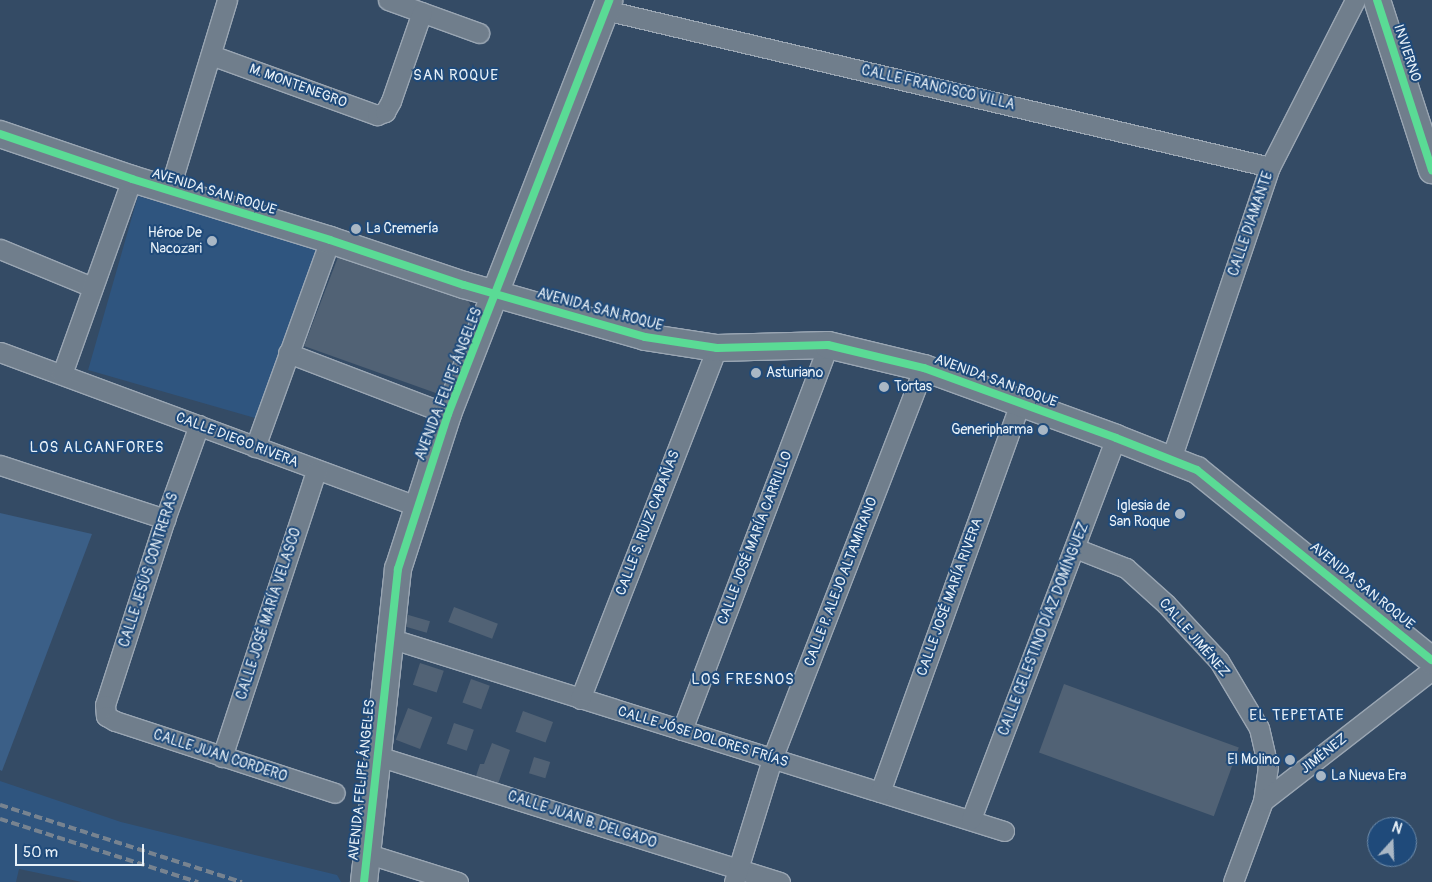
<!DOCTYPE html>
<html>
<head>
<meta charset="utf-8">
<style>
	body { margin:0 }
	#map { position:relative; width:1432px; height:882px; overflow:hidden; background:#344b65; font-family:Pangolin,sans-serif }
	div>[style] { position:absolute }
	[style*='--x'] { left:calc(var(--x)*1px); top:calc(var(--y)*1px); width:calc(var(--w)*1px); rotate:calc(var(--a)*1deg) }
	.built>* { inset:0; background:#2f557f; transform-origin:0 0 }
	.green>* { inset:0; background:#3b5f87 }
	.building>* { inset:0; background:#516275; transform-origin:0 0 }
	.roads { filter:drop-shadow(1px 0 #9aa6b3) drop-shadow(-1px 0 #9aa6b3) drop-shadow(0 1px #9aa6b3) drop-shadow(0 -1px #9aa6b3) }
	.street>* { height:19px; margin:-9.5px; padding:0 9.5px; transform-origin:9.5px; border-radius:9.5px; background:#707e8c }
	.secondary>* { height:26px; margin:-13px; padding:0 13px; transform-origin:13px; border-radius:13px; background:#707e8c }
	.rail>* { height:4px; margin-top:-2px; transform-origin:0; background:repeating-linear-gradient(90deg,#778390 0 8px,transparent 0 12px) }
	.cycleway>* { height:8px; margin:-4px; padding:0 4px; transform-origin:4px; border-radius:4px; background:#5adb95 }
	.dots>* { width:14px; height:14px; translate:-50% -50%; box-sizing:border-box; border:2px solid #1f4a7a; border-radius:50% }
	span { translate:-50% -50%; white-space:nowrap; text-align:center; line-height:1.15; -webkit-text-stroke:4px #1f4a7a; paint-order:stroke }
	.street-label { font-size:14px; color:#e8f1f8 }
	.poi-label { font-size:14px; color:#e8f1f8 }
	.left { translate:0 -50%; text-align:left }
	.right { translate:-100% -50%; text-align:right }
	.neighbourhood-label { font-size:15px; color:#e8f1f8; letter-spacing:1px }
	.north { position:absolute; left:1367px; top:817px; width:50px; height:50px; box-sizing:border-box; background:#1f4a7a; border:1px solid #6f8dac; border-radius:50%; rotate:20deg; font-size:14px; font-weight:700; line-height:20px; text-align:center; color:#e8f1f8 }
	.north::after { content:''; display:block; margin:auto; width:18px; height:22px; background:#a9b7c5; clip-path:polygon(50% 0,100% 100%,50% 72%,0 100%) }
	.scale { position:absolute; left:15px; top:844px; width:129px; height:22px; box-sizing:border-box; border:2px solid #e8f1f8; border-top:0; padding-left:6px; font-size:15px; line-height:18px; white-space:nowrap; color:#e8f1f8; -webkit-text-stroke:4px #1f4a7a; paint-order:stroke }
</style>
</head>
<body>
<div id="map">
	<div class="built">
		<i style="left:138px;top:196px;width:186px;height:181px;rotate:16deg"></i>
		<i style="clip-path:polygon(0 781px,121px 822px,337px 875px,341px 882px,82px 882px,19px 869px,16px 882px,0 882px)"></i>
	</div>
	<div class="green">
		<i style="clip-path:polygon(0 513px,92px 534px,2px 771px,0 770px)"></i>
	</div>
	<div class="building">
		<i style="clip-path:polygon(338px 257px,468px 300px,477px 320px,447px 397px,304px 346px)"></i>
		<i style="left:454px;top:607px;width:47px;height:16px;rotate:21deg"></i>
		<i style="left:405px;top:614px;width:26px;height:12px;rotate:16deg"></i>
		<i style="left:420px;top:663px;width:25px;height:23px;rotate:18deg"></i>
		<i style="left:471px;top:679px;width:20px;height:25px;rotate:20deg"></i>
		<i style="left:1064px;top:684px;width:186px;height:73px;rotate:20deg"></i>
		<i style="left:408px;top:708px;width:26px;height:34px;rotate:21deg"></i>
		<i style="left:523px;top:711px;width:32px;height:22px;rotate:20deg"></i>
		<i style="left:454px;top:723px;width:21px;height:22px;rotate:19deg"></i>
		<i style="clip-path:polygon(492px 743px,510px 750px,497px 787px,475px 779px,480px 764px,484px 764px)"></i>
		<i style="left:534px;top:757px;width:17px;height:17px;rotate:17deg"></i>
	</div>
	<div class="roads">
		<div class="street">
			<i style="--x:388;--y:0;--w:97;--a:19.9"></i>
			<i style="--x:605;--y:10;--w:683;--a:13.28"></i>
			<i style="--x:211;--y:55;--w:177;--a:19.9"></i>
			<i style="--x:377;--y:115;--w:9;--a:-21"></i>
			<i style="--x:385;--y:112;--w:13;--a:-61"></i>
			<i style="--x:391;--y:101;--w:94;--a:-70.8"></i>
			<i style="--x:169;--y:191;--w:200;--a:-73.1"></i>
			<i style="--x:0;--y:249;--w:100;--a:22.4"></i>
			<i style="--x:0;--y:352;--w:440;--a:20.3"></i>
			<i style="--x:288;--y:353;--w:171;--a:20.9"></i>
			<i style="--x:62;--y:374;--w:207;--a:-70.3"></i>
			<i style="--x:199;--y:425;--w:100;--a:109.9"></i>
			<i style="--x:165;--y:519;--w:195;--a:107.9"></i>
			<i style="--x:105;--y:705;--w:11;--a:85"></i>
			<i style="--x:106;--y:716;--w:10;--a:29"></i>
			<i style="--x:115;--y:721;--w:231;--a:18.1"></i>
			<i style="--x:255;--y:447;--w:220;--a:-70.1"></i>
			<i style="--x:1171;--y:459;--w:308;--a:-71.3"></i>
			<i style="--x:1270;--y:167;--w:187;--a:-63"></i>
			<i style="--x:0;--y:465;--w:174;--a:18.1"></i>
			<i style="--x:1075;--y:548;--w:55;--a:21.4"></i>
			<i style="--x:1126;--y:568;--w:54;--a:42"></i>
			<i style="--x:1166;--y:604;--w:78;--a:47.1"></i>
			<i style="--x:1219;--y:661;--w:78;--a:59.2"></i>
			<i style="--x:1259;--y:728;--w:39;--a:77"></i>
			<i style="--x:1268;--y:766;--w:35;--a:98"></i>
			<i style="--x:1263;--y:801;--w:86;--a:110.3"></i>
			<i style="--x:402;--y:642;--w:631;--a:17.43"></i>
			<i style="--x:580;--y:699;--w:377;--a:-68.7"></i>
			<i style="--x:682;--y:730;--w:412;--a:-69.2"></i>
			<i style="--x:222;--y:757;--w:301;--a:-71.8"></i>
			<i style="--x:384;--y:758;--w:415;--a:17.4"></i>
			<i style="--x:880;--y:792;--w:413;--a:-70.2"></i>
			<i style="--x:1263;--y:801;--w:214;--a:-37.8"></i>
			<i style="--x:971;--y:819;--w:408;--a:-69.2"></i>
			<i style="--x:375;--y:856;--w:87;--a:17.4"></i>
			<i style="--x:734;--y:882;--w:129;--a:-72.8"></i>
			<i style="--x:772;--y:759;--w:420;--a:-68.8"></i>
		</div>
		<div class="secondary">
			<i style="--x:1377;--y:0;--w:179;--a:72.1"></i>
			<i style="--x:0;--y:134;--w:139;--a:18.8"></i>
			<i style="--x:132;--y:179;--w:207;--a:17.1"></i>
			<i style="--x:330;--y:240;--w:141;--a:18.6"></i>
			<i style="--x:464;--y:285;--w:188;--a:16"></i>
			<i style="--x:645;--y:337;--w:73;--a:8.7"></i>
			<i style="--x:717;--y:348;--w:111;--a:-1.5"></i>
			<i style="--x:828;--y:345;--w:99;--a:13.5"></i>
			<i style="--x:924;--y:368;--w:204;--a:20"></i>
			<i style="--x:1116;--y:438;--w:87;--a:21.6"></i>
			<i style="--x:1197;--y:470;--w:302;--a:39"></i>
			<i style="--x:364;--y:882;--w:315;--a:-83.8"></i>
			<i style="--x:398;--y:569;--w:163;--a:-72.1"></i>
			<i style="--x:448;--y:414;--w:444;--a:-68.7"></i>
		</div>
	</div>
	<div class="rail">
		<i style="--x:0;--y:805;--w:254;--a:17.7"></i>
		<i style="--x:0;--y:819;--w:208;--a:17.7"></i>
	</div>
	<div class="cycleway">
		<i style="--x:1377;--y:0;--w:179;--a:72.1"></i>
		<i style="--x:0;--y:134;--w:139;--a:18.8"></i>
		<i style="--x:132;--y:179;--w:207;--a:17.1"></i>
		<i style="--x:330;--y:240;--w:141;--a:18.6"></i>
		<i style="--x:464;--y:285;--w:188;--a:16"></i>
		<i style="--x:645;--y:337;--w:73;--a:8.7"></i>
		<i style="--x:717;--y:348;--w:111;--a:-1.5"></i>
		<i style="--x:828;--y:345;--w:99;--a:13.5"></i>
		<i style="--x:924;--y:368;--w:204;--a:20"></i>
		<i style="--x:1116;--y:438;--w:87;--a:21.6"></i>
		<i style="--x:1197;--y:470;--w:302;--a:39"></i>
		<i style="--x:364;--y:882;--w:315;--a:-83.8"></i>
		<i style="--x:398;--y:569;--w:163;--a:-72.1"></i>
		<i style="--x:448;--y:414;--w:444;--a:-68.7"></i>
	</div>
	<div class="dots">
		<i style="left:356px;top:229px;background:#a9b7c5"></i>
		<i style="left:212px;top:241px;background:#a9b7c5"></i>
		<i style="left:756px;top:373px;background:#a9b7c5"></i>
		<i style="left:884px;top:387px;background:#a9b7c5"></i>
		<i style="left:1043px;top:430px;background:#a9b7c5"></i>
		<i style="left:1180px;top:514px;background:#a9b7c5"></i>
		<i style="left:1290px;top:760px;background:#a9b7c5"></i>
		<i style="left:1321px;top:776px;background:#a9b7c5"></i>
	</div>
	<div class="street-label">
		<span style="left:1407px;top:53px;rotate:72deg">INVIERNO</span>
		<span style="left:298px;top:86px;rotate:20deg">M. MONTENEGRO</span>
		<span style="left:938px;top:88px;rotate:13deg">CALLE FRANCISCO VILLA</span>
		<span style="left:214px;top:192px;rotate:17deg">AVENIDA SAN ROQUE</span>
		<span style="left:1251px;top:224px;rotate:-71deg">CALLE DIAMANTE</span>
		<span style="left:600px;top:310px;rotate:15deg">AVENIDA SAN ROQUE</span>
		<span style="left:996px;top:381px;rotate:20deg">AVENIDA SAN ROQUE</span>
		<span style="left:449px;top:384px;rotate:-69deg">AVENIDA FELIPE ÁNGELES</span>
		<span style="left:237px;top:440px;rotate:21deg">CALLE DIEGO RIVERA</span>
		<span style="left:648px;top:523px;rotate:-69deg">CALLE S. RUIZ CABAÑAS</span>
		<span style="left:755px;top:538px;rotate:-69deg">CALLE JOSÉ MARÍA CARRILLO</span>
		<span style="left:149px;top:570px;rotate:-72deg">CALLE JESÚS CONTRERAS</span>
		<span style="left:841px;top:582px;rotate:-69deg">CALLE P. ALEJO ALTAMIRANO</span>
		<span style="left:1362px;top:586px;rotate:39deg">AVENIDA SAN ROQUE</span>
		<span style="left:950px;top:597px;rotate:-70deg">CALLE JOSÉ MARÍA RIVERA</span>
		<span style="left:269px;top:614px;rotate:-72deg">CALLE JOSÉ MARÍA VELASCO</span>
		<span style="left:1044px;top:629px;rotate:-69deg">CALLE CELESTINO DÍAZ DOMÍNGUEZ</span>
		<span style="left:1194px;top:638px;rotate:49deg">CALLE JIMÉNEZ</span>
		<span style="left:703px;top:737px;rotate:17deg">CALLE JÓSE DOLORES FRÍAS</span>
		<span style="left:1324px;top:754px;rotate:-38deg">JIMÉNEZ</span>
		<span style="left:220px;top:756px;rotate:18deg">CALLE JUAN CORDERO</span>
		<span style="left:362px;top:780px;rotate:-84deg">AVENIDA FELIPE ÁNGELES</span>
		<span style="left:582px;top:820px;rotate:18deg">CALLE JUAN B. DELGADO</span>
	</div>
	<div class="poi-label">
		<span class="left" style="left:366px;top:229px">La Cremería</span>
		<span class="right" style="left:202px;top:241px">Héroe De<br>Nacozari</span>
		<span class="left" style="left:766px;top:373px">Asturiano</span>
		<span class="left" style="left:894px;top:387px">Tortas</span>
		<span class="right" style="left:1033px;top:430px">Generipharma</span>
		<span class="right" style="left:1170px;top:514px">Iglesia de<br>San Roque</span>
		<span class="right" style="left:1280px;top:760px">El Molino</span>
		<span class="left" style="left:1331px;top:776px">La Nueva Era</span>
	</div>
	<div class="neighbourhood-label">
		<span style="left:456px;top:76px">SAN ROQUE</span>
		<span style="left:97px;top:448px">LOS ALCANFORES</span>
		<span style="left:743px;top:680px">LOS FRESNOS</span>
		<span style="left:1297px;top:716px">EL TEPETATE</span>
	</div>
	<div class="north">N</div>
	<div class="scale">50 m</div>
</div>
</body>
</html>
